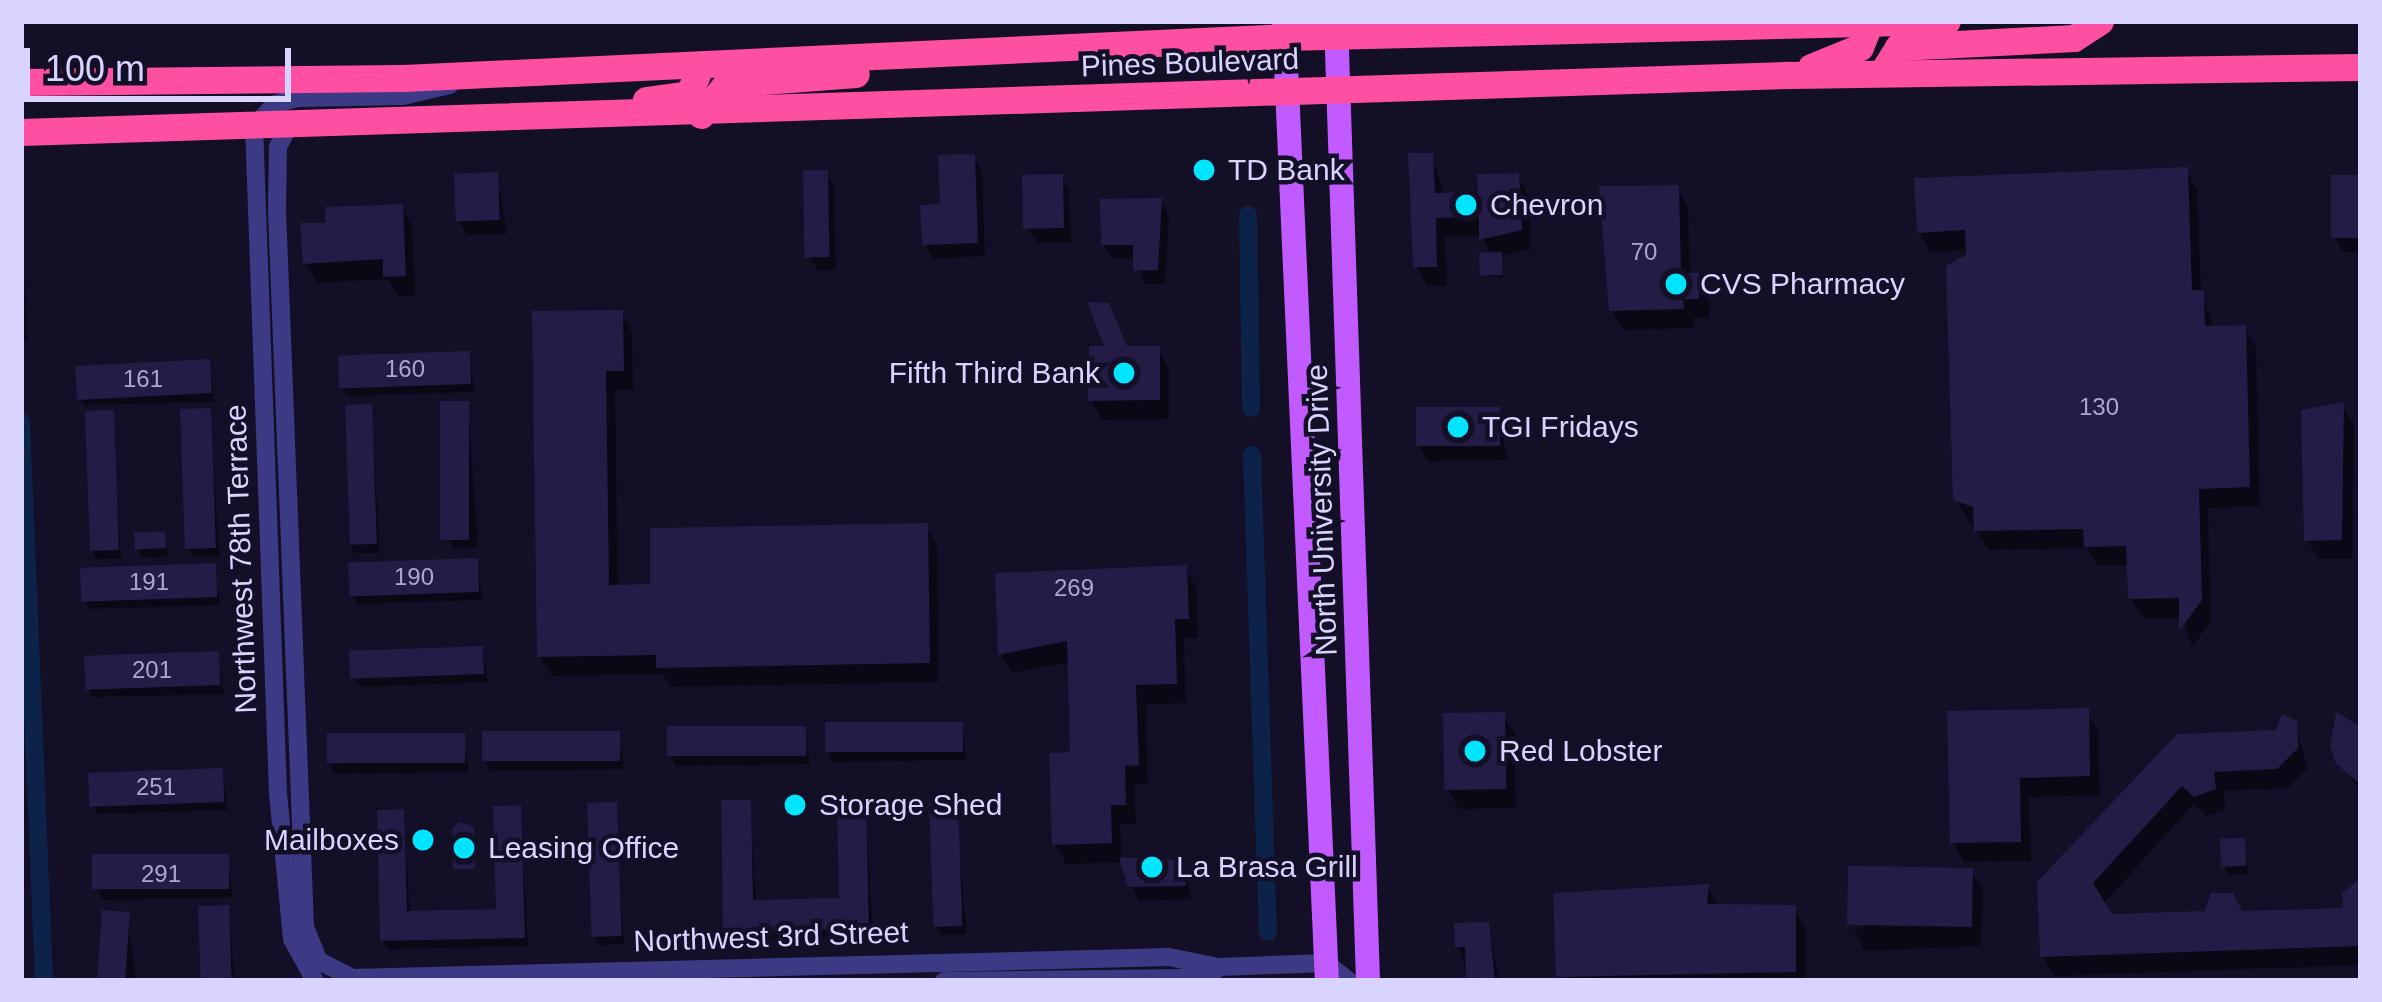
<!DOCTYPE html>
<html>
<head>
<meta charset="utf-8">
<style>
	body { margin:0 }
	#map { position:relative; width:2382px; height:1002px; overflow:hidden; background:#130f26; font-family:Helvetica,sans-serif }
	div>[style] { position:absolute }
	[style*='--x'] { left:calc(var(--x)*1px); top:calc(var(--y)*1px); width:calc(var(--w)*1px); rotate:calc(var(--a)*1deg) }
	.shadow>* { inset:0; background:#0007 }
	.canal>* { height:18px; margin:-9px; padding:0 9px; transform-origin:9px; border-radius:9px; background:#0c2248 }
	.building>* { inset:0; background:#241b47; transform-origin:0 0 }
	.minor>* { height:18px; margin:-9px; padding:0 9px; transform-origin:9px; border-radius:9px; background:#3d3a85 }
	.major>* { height:24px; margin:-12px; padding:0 12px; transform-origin:12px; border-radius:12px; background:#c25bff }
	.highway>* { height:27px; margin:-13.5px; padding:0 13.5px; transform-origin:13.5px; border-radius:13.5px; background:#ff4fa3 }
	.dots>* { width:33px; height:33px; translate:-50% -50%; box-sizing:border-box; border:6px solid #130f26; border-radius:50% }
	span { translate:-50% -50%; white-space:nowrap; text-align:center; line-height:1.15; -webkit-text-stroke:9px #130f26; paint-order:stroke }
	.number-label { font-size:24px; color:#aca6d1 }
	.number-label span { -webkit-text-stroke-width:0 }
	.street-label { font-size:30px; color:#d9d4ff }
	.poi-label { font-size:30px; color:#d9d4ff }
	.left { translate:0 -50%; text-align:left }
	.right { translate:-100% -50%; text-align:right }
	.frame { position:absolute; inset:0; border:24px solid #d9d4ff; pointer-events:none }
	.scale { position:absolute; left:24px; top:48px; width:267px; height:54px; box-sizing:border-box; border:6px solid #d9d4ff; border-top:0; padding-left:15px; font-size:36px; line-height:42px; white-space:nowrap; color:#d9d4ff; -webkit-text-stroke:9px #130f26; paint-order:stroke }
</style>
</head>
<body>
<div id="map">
	<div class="shadow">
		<i style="clip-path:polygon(1432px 156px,1444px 195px,1481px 194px,1518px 176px,1529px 196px,1531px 249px,1502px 256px,1503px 278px,1482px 275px,1492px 256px,1482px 236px,1445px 237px,1447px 286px,1427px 286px,1416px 266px)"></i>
		<i style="clip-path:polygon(973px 157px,982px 171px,985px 256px,933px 259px,925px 244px)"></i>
		<i style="clip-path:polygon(2186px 170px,2197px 190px,2201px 291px,2214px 329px,2244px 328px,2256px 348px,2260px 506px,2208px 508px,2211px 621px,2192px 647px,2182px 618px,2143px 618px,2131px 598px,2130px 565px,2098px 566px,2088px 548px,1989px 550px,1968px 520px,1956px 499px,1968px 250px,1931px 252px,1919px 233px)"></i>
		<i style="clip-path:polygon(826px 173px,834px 187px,836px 270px,818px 271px,810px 256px)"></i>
		<i style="clip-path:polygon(497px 175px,507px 234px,467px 235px,459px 221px)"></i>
		<i style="clip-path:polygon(1061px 177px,1069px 191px,1071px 242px,1037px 243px,1028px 228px)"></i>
		<i style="clip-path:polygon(2361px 178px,2361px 252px,2343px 252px,2335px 238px)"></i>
		<i style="clip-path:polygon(1677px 188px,1688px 207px,1690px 276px,1709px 295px,1709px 318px,1693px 318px,1693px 328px,1623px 330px,1612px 310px)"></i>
		<i style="clip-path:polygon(1161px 201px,1169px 215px,1165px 284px,1145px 284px,1136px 259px,1112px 259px,1104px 244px)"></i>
		<i style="clip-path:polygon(21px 206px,27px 340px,21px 340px)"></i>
		<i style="clip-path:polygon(401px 207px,412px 226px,415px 295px,398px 296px,388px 279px,317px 283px,306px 263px,328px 226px)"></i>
		<i style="clip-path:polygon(621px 313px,632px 333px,633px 390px,615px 390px,618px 588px,654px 587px,926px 526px,937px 545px,939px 682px,671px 687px,663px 674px,552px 676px,540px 657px,535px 314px)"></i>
		<i style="clip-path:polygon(1118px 326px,1128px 349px,1158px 349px,1169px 369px,1169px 419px,1102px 420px,1091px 400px)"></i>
		<i style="clip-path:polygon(469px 354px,475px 392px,347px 396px,342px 387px)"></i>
		<i style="clip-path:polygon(209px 363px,215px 402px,84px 405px,79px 396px)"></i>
		<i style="clip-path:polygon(468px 404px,478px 547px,453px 548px,448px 539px)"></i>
		<i style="clip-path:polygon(2342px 405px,2354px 425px,2352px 559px,2319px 559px,2307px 540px,2319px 406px)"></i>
		<i style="clip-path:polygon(371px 407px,380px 553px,355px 553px,350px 544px)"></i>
		<i style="clip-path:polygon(1498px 410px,1507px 460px,1428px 461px,1420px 447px)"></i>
		<i style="clip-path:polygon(209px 411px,220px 556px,194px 557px,188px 548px)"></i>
		<i style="clip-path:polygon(112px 413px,121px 559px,97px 559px,92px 550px)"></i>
		<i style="clip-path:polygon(163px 534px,169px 556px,143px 558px,138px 549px)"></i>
		<i style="clip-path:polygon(477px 561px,483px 600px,357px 604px,352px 595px)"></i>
		<i style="clip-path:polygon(214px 566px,220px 605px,90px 609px,84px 600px)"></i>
		<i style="clip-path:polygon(1185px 569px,1197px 588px,1198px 638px,1184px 638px,1186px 703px,1146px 704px,1148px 784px,1134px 785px,1136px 824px,1120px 824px,1122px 860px,1182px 863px,1192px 899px,1139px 901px,1122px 862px,1066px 864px,1055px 844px,1073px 755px,1070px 662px,1012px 673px,1001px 654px)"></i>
		<i style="clip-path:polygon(482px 649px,488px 682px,360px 687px,354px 678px)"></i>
		<i style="clip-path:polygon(217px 654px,224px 694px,93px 697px,88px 688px)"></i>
		<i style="clip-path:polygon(2087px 712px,2098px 731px,2100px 795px,2029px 797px,2031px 861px,1964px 862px,1953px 842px)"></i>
		<i style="clip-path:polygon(1503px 715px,1515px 734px,1516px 808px,1459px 809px,1448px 789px)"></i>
		<i style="clip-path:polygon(2342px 716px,2361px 730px,2361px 791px,2339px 763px,2332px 722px)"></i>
		<i style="clip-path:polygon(2295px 724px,2308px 768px,2288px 788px,2224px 791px,2225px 809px,2207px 816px,2194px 804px,2103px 904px,2110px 917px,2346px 911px,2361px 884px,2361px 965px,2054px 976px,2043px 956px,2178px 737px,2278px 733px)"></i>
		<i style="clip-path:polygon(961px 725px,967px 760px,833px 762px,828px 753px)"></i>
		<i style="clip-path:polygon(804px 729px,810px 764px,676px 766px,671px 757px)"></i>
		<i style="clip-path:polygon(618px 734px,624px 769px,491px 771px,485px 762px)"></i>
		<i style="clip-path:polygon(463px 736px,469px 772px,335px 774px,330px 765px)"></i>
		<i style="clip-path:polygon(222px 771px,228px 810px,97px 814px,92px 805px)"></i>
		<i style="clip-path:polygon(865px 800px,873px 937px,732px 940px,726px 931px,750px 803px,756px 903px,842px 901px)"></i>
		<i style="clip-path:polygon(956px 804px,966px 934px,941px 935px,936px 926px)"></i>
		<i style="clip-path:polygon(615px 805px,624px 944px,600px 945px,594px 936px)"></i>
		<i style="clip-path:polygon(520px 808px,528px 946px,388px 949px,383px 940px,403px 812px,410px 914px,499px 912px)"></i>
		<i style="clip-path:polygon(2243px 841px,2249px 875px,2229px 875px,2224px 866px)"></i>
		<i style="clip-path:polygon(227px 857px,233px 897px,103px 900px,98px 891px)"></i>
		<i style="clip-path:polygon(1971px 871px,1983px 890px,1981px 946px,1865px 951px,1854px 931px)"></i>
		<i style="clip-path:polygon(1707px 887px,1719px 907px,1794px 908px,1805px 928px,1805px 981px,1562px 981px)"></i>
		<i style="clip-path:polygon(228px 908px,235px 981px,205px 981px)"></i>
		<i style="clip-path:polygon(128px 915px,136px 981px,108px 981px)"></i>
		<i style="clip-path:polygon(1487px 925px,1500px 981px,1469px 981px,1458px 946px)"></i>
	</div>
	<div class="canal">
		<i style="--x:1248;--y:215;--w:193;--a:89.1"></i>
		<i style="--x:21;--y:422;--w:559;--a:87.64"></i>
		<i style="--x:1252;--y:455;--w:477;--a:88.1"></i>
	</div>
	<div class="building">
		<i style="clip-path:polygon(1408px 153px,1433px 153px,1435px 193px,1478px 192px,1477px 174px,1519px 173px,1522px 230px,1479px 240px,1479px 217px,1436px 218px,1437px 267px,1413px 267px)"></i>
		<i style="clip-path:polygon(975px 154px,978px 243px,922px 245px,920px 205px,940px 204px,938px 155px)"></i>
		<i style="clip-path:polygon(2188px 167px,2192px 290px,2204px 290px,2205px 326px,2246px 325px,2250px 487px,2199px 489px,2202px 600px,2179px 631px,2179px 598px,2128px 599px,2126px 546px,2084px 547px,2083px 529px,1974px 531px,1973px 507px,1953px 500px,1946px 266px,1966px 255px,1965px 230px,1917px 233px,1914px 178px)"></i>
		<i style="left:828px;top:170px;width:87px;height:25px;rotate:89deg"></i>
		<i style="left:498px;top:172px;width:48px;height:44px;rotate:88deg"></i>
		<i style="left:1063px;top:174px;width:54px;height:41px;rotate:89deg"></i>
		<i style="left:2361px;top:175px;width:63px;height:30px;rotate:90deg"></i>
		<i style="clip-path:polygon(1679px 185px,1681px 273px,1699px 273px,1699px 299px,1683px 299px,1684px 309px,1609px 311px,1599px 186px)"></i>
		<i style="clip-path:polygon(1162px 198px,1158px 270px,1133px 271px,1133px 245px,1101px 245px,1100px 199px)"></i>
		<i style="clip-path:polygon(403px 204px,406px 276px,383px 277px,383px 259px,303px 264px,300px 223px,325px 223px,325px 207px)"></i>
		<i style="left:1502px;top:252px;width:23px;height:23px;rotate:88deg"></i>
		<i style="clip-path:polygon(1087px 302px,1109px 303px,1127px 346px,1160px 346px,1160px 400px,1088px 401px,1089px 346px,1104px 346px)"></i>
		<i style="clip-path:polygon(623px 310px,624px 371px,606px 371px,609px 585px,650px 584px,650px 528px,928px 523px,930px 663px,656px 668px,656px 655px,537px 657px,532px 311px)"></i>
		<i style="left:470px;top:351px;width:33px;height:132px;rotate:88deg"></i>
		<i style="left:210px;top:359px;width:34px;height:135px;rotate:87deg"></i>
		<i style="left:440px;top:401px;width:29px;height:139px"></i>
		<i style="clip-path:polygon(2344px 402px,2342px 540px,2304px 541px,2301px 410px)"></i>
		<i style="left:372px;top:404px;width:140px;height:27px;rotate:88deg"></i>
		<i style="left:1500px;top:407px;width:39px;height:84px;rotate:90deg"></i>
		<i style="left:211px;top:408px;width:140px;height:31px;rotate:88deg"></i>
		<i style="left:114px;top:410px;width:140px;height:29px;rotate:88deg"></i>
		<i style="left:165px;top:531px;width:17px;height:31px;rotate:87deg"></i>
		<i style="left:478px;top:558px;width:34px;height:130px;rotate:88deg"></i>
		<i style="left:216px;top:563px;width:34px;height:136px;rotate:88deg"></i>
		<i style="clip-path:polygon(1187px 565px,1189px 619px,1175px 619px,1177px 684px,1136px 685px,1139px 765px,1125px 766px,1126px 805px,1111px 805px,1112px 843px,1052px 845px,1049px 753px,1070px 752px,1067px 641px,998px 655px,995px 573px)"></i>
		<i style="left:483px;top:646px;width:28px;height:134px;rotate:88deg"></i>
		<i style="left:219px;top:651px;width:34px;height:135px;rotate:88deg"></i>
		<i style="clip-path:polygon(2089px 708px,2090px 776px,2020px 778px,2021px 842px,1950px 843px,1947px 711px)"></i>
		<i style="left:1505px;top:712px;width:77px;height:62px;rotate:89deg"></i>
		<i style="clip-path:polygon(2336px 712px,2361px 727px,2361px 785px,2336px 764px,2330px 746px)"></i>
		<i style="clip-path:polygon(2282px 714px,2297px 721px,2298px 748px,2277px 769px,2214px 772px,2216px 789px,2194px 797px,2182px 786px,2093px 883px,2112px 914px,2204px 911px,2211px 893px,2233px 893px,2242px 911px,2343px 908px,2342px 893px,2361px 878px,2361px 946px,2040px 957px,2037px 882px,2177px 734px,2276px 730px)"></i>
		<i style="left:963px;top:722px;width:30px;height:138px;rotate:90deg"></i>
		<i style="left:806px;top:726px;width:30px;height:139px;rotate:90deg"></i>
		<i style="left:620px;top:731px;width:30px;height:138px;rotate:90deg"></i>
		<i style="left:465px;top:733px;width:30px;height:138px;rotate:90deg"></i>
		<i style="left:223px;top:768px;width:34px;height:135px;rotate:88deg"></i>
		<i style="left:781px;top:795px;width:27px;height:21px"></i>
		<i style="clip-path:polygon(837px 797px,866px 797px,869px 929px,723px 931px,721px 800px,751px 800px,753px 900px,839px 898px)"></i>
		<i style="left:958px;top:801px;width:125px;height:29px;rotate:88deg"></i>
		<i style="left:617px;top:802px;width:134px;height:30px;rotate:88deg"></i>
		<i style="clip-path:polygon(521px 805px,525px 938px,380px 941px,377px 810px,404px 809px,407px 911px,496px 909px,493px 806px)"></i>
		<i style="clip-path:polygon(460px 822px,474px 827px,475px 869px,453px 869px,452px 828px)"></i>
		<i style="left:416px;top:829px;width:13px;height:22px"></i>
		<i style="left:2245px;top:838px;width:28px;height:25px;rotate:88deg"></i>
		<i style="left:229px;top:854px;width:35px;height:137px;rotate:90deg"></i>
		<i style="clip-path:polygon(1119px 857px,1184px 860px,1186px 886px,1128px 887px)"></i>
		<i style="left:1973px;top:868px;width:59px;height:125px;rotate:91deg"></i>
		<i style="clip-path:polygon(1709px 884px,1707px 904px,1796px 905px,1796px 972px,1556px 977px,1553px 893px)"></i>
		<i style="left:229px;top:905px;width:76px;height:31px;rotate:88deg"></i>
		<i style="left:102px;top:910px;width:28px;height:71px;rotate:4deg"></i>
		<i style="clip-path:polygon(1489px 922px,1495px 981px,1466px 981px,1465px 947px,1455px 947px,1454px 923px)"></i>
	</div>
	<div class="minor">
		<i style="--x:289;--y:126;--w:24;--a:118"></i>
		<i style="--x:278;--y:147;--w:64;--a:90.9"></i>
		<i style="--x:277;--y:211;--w:717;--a:87.76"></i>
		<i style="--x:305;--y:927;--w:37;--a:68"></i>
		<i style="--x:319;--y:961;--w:37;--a:27"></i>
		<i style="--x:352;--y:978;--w:817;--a:-1.47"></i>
		<i style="--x:1169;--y:957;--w:51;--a:11.3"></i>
		<i style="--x:315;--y:981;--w:48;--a:-118.7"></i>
		<i style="--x:292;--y:939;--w:147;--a:-95.5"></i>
		<i style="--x:278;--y:793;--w:666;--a:-92.06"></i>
		<i style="--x:254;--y:127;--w:31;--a:-48"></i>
		<i style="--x:275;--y:104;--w:24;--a:-15"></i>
		<i style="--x:298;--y:98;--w:105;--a:-1.1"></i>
		<i style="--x:403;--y:96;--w:48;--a:-13.2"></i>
		<i style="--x:944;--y:981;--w:263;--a:-0.7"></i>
		<i style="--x:1207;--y:978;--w:16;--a:-43"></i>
		<i style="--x:1219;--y:967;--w:107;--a:-2.1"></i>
		<i style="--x:1326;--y:963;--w:29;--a:38"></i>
	</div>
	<div class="major">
		<i style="--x:1284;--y:21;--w:961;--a:87.44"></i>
		<i style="--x:1336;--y:21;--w:961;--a:88.09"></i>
	</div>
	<div class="highway">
		<i style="--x:1811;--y:67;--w:53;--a:-22.2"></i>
		<i style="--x:1860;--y:47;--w:27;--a:-68"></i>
		<i style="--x:1882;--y:73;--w:31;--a:-58"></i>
		<i style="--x:1898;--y:47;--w:176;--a:-2.9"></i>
		<i style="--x:2074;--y:38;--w:31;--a:-33"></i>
		<i style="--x:21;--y:82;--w:382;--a:-0.6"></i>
		<i style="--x:403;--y:78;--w:882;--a:-2.66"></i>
		<i style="--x:1284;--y:37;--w:663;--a:-1.38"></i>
		<i style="--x:646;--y:100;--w:43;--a:-7.9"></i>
		<i style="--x:689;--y:94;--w:32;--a:-68"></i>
		<i style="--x:701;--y:115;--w:40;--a:-51"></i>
		<i style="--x:726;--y:84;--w:130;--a:-4.4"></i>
		<i style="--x:21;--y:132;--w:1770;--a:-1.85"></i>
		<i style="--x:1790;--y:75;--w:571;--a:-0.8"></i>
	</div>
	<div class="dots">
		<i style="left:1204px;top:170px;background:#00e5ff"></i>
		<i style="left:1466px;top:205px;background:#00e5ff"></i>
		<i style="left:1676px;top:284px;background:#00e5ff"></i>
		<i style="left:1124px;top:373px;background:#00e5ff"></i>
		<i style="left:1458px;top:427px;background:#00e5ff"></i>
		<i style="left:1475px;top:751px;background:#00e5ff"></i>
		<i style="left:795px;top:805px;background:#00e5ff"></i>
		<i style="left:423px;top:840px;background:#00e5ff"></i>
		<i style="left:464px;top:848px;background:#00e5ff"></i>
		<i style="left:1152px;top:867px;background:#00e5ff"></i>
	</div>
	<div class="number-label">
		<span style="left:1644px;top:252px">70</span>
		<span style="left:405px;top:369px">160</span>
		<span style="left:143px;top:379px">161</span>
		<span style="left:2099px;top:407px">130</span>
		<span style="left:414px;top:577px">190</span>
		<span style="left:149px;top:582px">191</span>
		<span style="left:1074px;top:588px">269</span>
		<span style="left:152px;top:670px">201</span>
		<span style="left:156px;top:787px">251</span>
		<span style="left:161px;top:874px">291</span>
	</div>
	<div class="street-label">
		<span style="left:1190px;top:63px;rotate:-2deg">Pines Boulevard</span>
		<span style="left:1322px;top:510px;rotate:-92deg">North University Drive</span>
		<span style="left:241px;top:559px;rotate:-92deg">Northwest 78th Terrace</span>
		<span style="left:771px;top:937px;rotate:-2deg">Northwest 3rd Street</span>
	</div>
	<div class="poi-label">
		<span class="left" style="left:1228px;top:170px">TD Bank</span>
		<span class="left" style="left:1490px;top:205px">Chevron</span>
		<span class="left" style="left:1700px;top:284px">CVS Pharmacy</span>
		<span class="right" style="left:1100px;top:373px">Fifth Third Bank</span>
		<span class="left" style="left:1482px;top:427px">TGI Fridays</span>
		<span class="left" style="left:1499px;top:751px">Red Lobster</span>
		<span class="left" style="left:819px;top:805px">Storage Shed</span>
		<span class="right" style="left:399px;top:840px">Mailboxes</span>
		<span class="left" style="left:488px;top:848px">Leasing Office</span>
		<span class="left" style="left:1176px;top:867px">La Brasa Grill</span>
	</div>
	<div class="frame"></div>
	<div class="scale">100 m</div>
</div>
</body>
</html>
